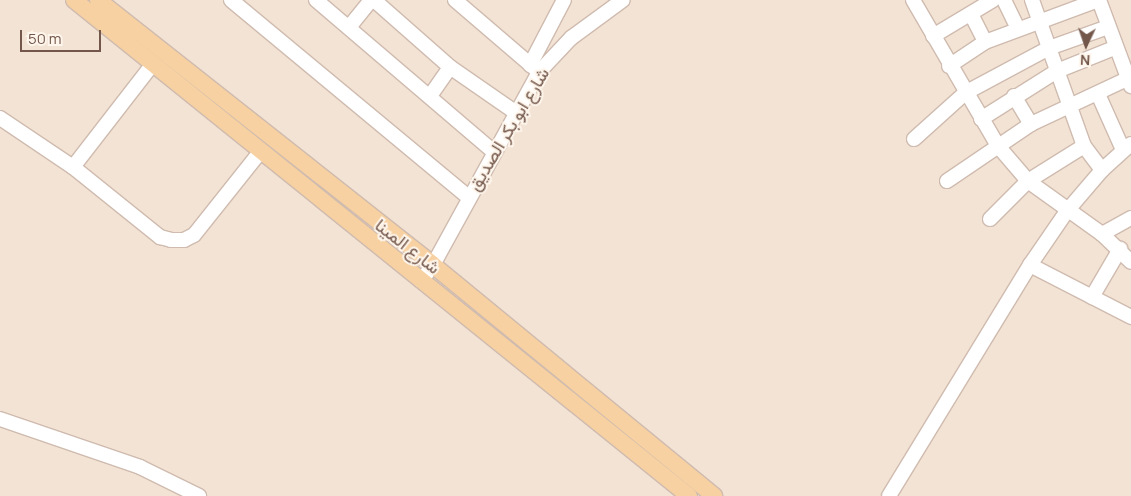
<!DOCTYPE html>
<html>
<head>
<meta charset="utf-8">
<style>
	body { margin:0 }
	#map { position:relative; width:1131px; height:496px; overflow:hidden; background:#fbf1e6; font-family:Manrope,Vazirmatn,sans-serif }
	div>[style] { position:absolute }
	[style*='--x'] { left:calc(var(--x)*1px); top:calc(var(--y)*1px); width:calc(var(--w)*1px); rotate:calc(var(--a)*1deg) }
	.residential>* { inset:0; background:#f3e3d4; transform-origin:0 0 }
	.roads { filter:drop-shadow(1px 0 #cfbbaf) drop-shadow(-1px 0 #cfbbaf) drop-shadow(0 1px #cfbbaf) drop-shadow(0 -1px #cfbbaf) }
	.minor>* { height:14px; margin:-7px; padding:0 7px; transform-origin:7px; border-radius:7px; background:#fff }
	.major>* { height:16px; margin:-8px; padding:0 8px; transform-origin:8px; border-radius:8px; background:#f7d1a1 }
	span { translate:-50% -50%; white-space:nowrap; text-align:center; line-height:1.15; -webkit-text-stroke:4px #fef6ec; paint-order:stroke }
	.street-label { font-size:18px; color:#74574b }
	.north { position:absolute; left:1061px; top:20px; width:50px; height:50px; -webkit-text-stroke:4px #fef6ec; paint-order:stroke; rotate:183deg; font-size:14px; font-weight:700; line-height:20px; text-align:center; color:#74574b }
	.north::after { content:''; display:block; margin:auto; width:18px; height:22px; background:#74574b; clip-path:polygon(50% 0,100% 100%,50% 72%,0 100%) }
	.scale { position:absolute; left:20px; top:30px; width:81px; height:22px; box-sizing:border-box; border:2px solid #74574b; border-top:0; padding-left:6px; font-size:15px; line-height:18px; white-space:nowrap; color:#74574b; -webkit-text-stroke:4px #fef6ec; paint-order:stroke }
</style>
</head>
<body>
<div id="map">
	<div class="residential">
		<i style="left:0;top:0;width:1131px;height:496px"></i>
	</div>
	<div class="roads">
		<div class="minor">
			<i style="--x:231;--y:0;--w:308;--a:39.7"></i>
			<i style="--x:316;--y:0;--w:234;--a:40.5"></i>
			<i style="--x:374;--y:0;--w:101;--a:41.4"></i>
			<i style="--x:450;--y:67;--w:79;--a:34.7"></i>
			<i style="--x:455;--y:0;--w:111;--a:40.6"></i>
			<i style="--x:913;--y:0;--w:169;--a:59.8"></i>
			<i style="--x:998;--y:146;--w:46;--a:49.4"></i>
			<i style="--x:1028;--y:181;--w:91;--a:35.6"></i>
			<i style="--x:1102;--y:234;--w:40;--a:44"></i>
			<i style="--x:1004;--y:0;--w:30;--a:64"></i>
			<i style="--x:1032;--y:0;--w:155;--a:70.4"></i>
			<i style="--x:1084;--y:146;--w:30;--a:53"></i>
			<i style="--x:1099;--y:0;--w:92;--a:69.6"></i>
			<i style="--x:971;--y:14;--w:31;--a:63"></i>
			<i style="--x:350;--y:26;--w:33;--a:-51"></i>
			<i style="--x:933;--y:36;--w:70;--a:-31"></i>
			<i style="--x:530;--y:65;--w:73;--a:-62.4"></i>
			<i style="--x:949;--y:66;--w:43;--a:-33.7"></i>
			<i style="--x:985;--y:42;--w:121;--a:-20.4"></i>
			<i style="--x:1098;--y:94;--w:61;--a:65.9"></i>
			<i style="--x:430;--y:96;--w:35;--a:-55"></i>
			<i style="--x:1014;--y:96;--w:33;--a:59"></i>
			<i style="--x:0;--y:118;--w:88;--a:33.9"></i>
			<i style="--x:73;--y:167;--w:112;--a:38.8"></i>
			<i style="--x:160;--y:237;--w:11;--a:15"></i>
			<i style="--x:171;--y:240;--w:13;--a:0"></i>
			<i style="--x:184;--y:240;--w:11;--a:-27"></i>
			<i style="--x:194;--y:235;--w:106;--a:-51.5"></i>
			<i style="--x:981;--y:119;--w:90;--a:-32.3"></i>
			<i style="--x:1057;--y:71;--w:61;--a:-22"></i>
			<i style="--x:914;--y:139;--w:69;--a:-42"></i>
			<i style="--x:965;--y:93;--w:95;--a:-28.2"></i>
			<i style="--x:1049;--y:48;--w:63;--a:-19.6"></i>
			<i style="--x:73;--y:167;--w:129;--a:-52.2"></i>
			<i style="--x:947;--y:181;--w:102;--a:-34.2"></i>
			<i style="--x:1031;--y:124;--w:106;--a:-25.1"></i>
			<i style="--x:990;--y:219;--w:54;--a:-45"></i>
			<i style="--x:1028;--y:181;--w:66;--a:-32"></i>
			<i style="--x:1102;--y:234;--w:33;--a:-29"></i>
			<i style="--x:1030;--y:265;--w:114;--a:27.2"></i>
			<i style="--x:421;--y:281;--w:20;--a:-53"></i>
			<i style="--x:433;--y:265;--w:220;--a:-61.2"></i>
			<i style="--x:539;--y:72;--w:47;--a:-46.7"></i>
			<i style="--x:571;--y:38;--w:64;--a:-36.2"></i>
			<i style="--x:1092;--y:297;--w:56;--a:-59.7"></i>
			<i style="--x:0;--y:419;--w:148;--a:18.9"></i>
			<i style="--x:140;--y:467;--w:66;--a:26.2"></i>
			<i style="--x:889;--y:496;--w:271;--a:-58.6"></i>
			<i style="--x:1030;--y:265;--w:65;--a:-55.6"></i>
			<i style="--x:1067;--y:211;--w:54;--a:-49.5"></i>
			<i style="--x:1102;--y:170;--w:39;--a:-42"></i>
		</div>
		<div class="major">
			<i style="--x:74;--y:0;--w:790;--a:38.89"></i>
			<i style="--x:98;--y:0;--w:427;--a:38.3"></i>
			<i style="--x:433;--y:265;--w:364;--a:39.4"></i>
		</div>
	</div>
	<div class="street-label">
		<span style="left:508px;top:129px;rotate:-59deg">شارع ابو بكر الصديق</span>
		<span style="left:408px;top:246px;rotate:38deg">شارع المينا</span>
	</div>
	<div class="north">N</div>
	<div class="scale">50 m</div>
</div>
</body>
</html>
